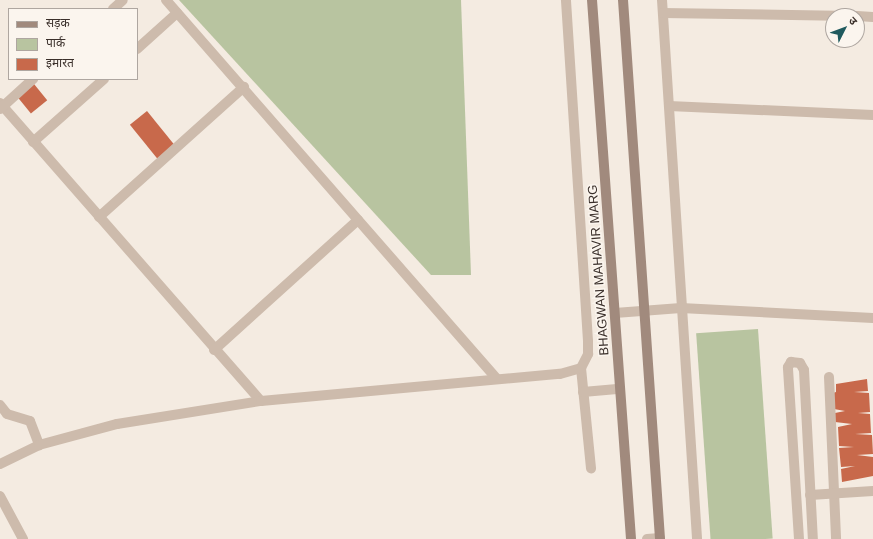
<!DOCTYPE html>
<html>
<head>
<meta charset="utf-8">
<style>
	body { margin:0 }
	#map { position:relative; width:873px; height:539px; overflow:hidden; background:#f4ebe1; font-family:Helvetica,"Noto Sans Devanagari",sans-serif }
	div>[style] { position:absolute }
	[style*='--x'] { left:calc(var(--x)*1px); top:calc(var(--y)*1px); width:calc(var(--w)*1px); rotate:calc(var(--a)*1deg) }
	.green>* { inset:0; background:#b8c4a0; transform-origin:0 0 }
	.building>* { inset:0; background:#c8694b; transform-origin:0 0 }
	.minor>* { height:10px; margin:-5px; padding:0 5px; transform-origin:5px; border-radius:5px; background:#cdbbac }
	.tertiary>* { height:10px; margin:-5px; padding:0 5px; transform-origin:5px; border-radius:5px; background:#cdbbac }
	.secondary>* { height:10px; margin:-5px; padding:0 5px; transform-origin:5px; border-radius:5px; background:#a18a7d }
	span { translate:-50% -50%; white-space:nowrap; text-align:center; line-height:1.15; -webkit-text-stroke:3px #fbf5ee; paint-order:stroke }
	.street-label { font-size:13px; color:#3b302b }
	.legend { position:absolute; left:8px; top:8px; width:130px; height:72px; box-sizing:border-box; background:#fbf5ee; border:1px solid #aea6a0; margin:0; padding:5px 7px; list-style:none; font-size:12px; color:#3b302b }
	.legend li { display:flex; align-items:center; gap:8px; height:20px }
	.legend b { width:20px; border:1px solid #aea6a0 }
	.north { position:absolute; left:825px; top:8px; width:40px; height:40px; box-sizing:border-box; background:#fbf5ee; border:1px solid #aea6a0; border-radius:50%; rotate:48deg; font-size:11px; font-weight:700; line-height:16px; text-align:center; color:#3b302b }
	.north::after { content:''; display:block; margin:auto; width:14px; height:18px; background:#1f5a5e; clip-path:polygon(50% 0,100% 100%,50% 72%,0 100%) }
</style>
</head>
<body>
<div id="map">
	<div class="green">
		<i style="clip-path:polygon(179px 0,461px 0,471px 275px,431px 275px)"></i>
		<i style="left:758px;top:329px;width:210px;height:62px;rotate:86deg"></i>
	</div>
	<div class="building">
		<i style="left:34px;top:84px;width:21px;height:21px;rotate:51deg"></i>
		<i style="left:147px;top:111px;width:45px;height:22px;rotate:51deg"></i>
		<i style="clip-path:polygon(867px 379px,868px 391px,854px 392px,869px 393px,870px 412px,858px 413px,870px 414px,871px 433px,855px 434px,872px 435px,873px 454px,857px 455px,873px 457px,873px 476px,842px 482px,841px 469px,855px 466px,841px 467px,839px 448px,854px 447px,839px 446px,838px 427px,852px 424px,835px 422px,835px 413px,845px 411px,834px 409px,833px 393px,836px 392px,836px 384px)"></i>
	</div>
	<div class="minor">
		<i style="--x:166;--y:0;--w:503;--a:48.87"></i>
		<i style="--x:662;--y:0;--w:540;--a:86.28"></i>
		<i style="--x:113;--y:9;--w:13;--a:-42"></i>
		<i style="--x:663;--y:13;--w:188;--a:0.9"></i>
		<i style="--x:857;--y:16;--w:16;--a:4"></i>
		<i style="--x:137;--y:49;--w:54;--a:-42"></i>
		<i style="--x:0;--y:103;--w:396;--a:48.8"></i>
		<i style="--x:669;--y:106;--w:204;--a:2.5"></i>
		<i style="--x:0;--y:109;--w:45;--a:-42.3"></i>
		<i style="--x:33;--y:142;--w:95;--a:-41.6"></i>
		<i style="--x:99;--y:217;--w:195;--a:-41.9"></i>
		<i style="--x:615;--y:313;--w:66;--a:-4.3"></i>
		<i style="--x:681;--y:308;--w:192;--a:3"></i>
		<i style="--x:214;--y:350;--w:194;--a:-42.1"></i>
		<i style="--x:581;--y:368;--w:101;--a:84.3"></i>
		<i style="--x:829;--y:377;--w:162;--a:87.5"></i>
		<i style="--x:583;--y:392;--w:37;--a:-5"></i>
		<i style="--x:0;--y:405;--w:11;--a:52"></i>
		<i style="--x:7;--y:414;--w:24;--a:17"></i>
		<i style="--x:30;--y:421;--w:26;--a:69"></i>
		<i style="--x:0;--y:464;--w:43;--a:-26"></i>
		<i style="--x:39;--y:445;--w:81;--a:-15.1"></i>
		<i style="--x:117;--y:424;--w:146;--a:-9.1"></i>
		<i style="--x:261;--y:401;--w:300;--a:-5.2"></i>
		<i style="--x:560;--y:374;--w:22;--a:-16"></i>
		<i style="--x:581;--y:368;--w:16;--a:-63"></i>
		<i style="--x:588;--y:354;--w:13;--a:-90"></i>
		<i style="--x:588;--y:341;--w:342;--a:-93.7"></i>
		<i style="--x:810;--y:495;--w:63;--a:-3.6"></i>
		<i style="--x:0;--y:496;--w:49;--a:61.9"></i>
		<i style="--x:799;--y:539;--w:172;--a:-93.7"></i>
		<i style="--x:788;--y:367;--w:6;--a:-59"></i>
		<i style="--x:791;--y:362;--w:9;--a:6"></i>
		<i style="--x:800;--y:363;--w:8;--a:60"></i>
		<i style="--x:804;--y:370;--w:169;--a:87"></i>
	</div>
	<div class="tertiary">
		<i style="--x:647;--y:539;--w:13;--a:-4"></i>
	</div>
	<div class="secondary">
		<i style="--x:592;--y:0;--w:540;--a:85.86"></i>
		<i style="--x:623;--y:0;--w:540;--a:86.07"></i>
	</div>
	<div class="street-label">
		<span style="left:599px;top:270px;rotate:-94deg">BHAGWAN MAHAVIR MARG</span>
	</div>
	<ul class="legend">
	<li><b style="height:5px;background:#a18a7d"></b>सड़क</li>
	<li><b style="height:11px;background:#b8c4a0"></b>पार्क</li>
	<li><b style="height:11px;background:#c8694b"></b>इमारत</li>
	</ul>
	<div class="north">उ</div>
</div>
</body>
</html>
